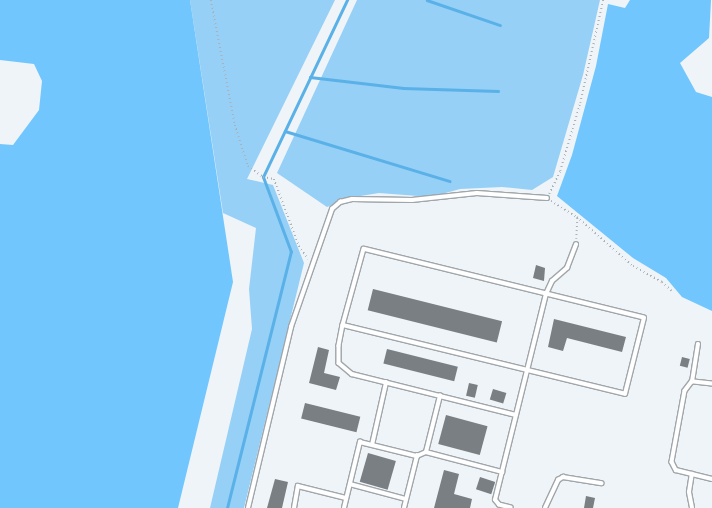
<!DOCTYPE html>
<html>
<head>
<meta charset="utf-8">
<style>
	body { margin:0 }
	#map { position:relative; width:712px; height:508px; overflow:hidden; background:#eef4f8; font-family:"Roboto Condensed",sans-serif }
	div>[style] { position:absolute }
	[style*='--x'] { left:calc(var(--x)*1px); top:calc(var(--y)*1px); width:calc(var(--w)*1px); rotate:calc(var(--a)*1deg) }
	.green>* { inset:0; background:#96d0f7 }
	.forest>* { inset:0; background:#70c6fd }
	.stream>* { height:2.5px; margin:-1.25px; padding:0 1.25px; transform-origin:1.25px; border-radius:1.25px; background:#5ab1e7 }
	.building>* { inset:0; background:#7a7f83; transform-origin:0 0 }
	.path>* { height:1.5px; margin-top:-0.75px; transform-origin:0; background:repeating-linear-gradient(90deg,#acb1b4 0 1px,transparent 0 4px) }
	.roads { filter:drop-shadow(1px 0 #a0a6aa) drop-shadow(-1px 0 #a0a6aa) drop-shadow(0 1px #a0a6aa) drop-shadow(0 -1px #a0a6aa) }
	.service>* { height:3.5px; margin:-1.75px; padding:0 1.75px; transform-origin:1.75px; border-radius:1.75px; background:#fff }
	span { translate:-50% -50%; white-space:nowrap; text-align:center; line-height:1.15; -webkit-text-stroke:4px #eef4f8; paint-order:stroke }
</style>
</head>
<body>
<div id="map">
	<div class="green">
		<i style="clip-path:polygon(190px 0,335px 0,247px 179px,273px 185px,304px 263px,244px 508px,210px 508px,252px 329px,249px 289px,256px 228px,223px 213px)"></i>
		<i style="clip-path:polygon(357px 0,600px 0,583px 75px,553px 177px,532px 190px,502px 187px,460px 189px,431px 197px,379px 193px,348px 198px,327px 207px,277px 173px)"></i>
	</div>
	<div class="forest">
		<i style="clip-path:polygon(0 0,190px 0,233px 282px,178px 508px,0 508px,0 144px,13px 145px,39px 110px,42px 81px,34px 64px,0 60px)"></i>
		<i style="clip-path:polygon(630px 0,711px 0,709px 38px,680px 63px,696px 92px,712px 97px,712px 311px,682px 297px,666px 278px,633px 258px,557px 196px,572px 155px,596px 66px,608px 4px,625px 8px)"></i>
	</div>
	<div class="stream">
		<i style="--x:427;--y:0;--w:77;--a:18.9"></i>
		<i style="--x:310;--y:77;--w:94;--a:6.7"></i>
		<i style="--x:403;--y:88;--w:95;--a:1.8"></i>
		<i style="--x:285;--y:131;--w:172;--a:16.9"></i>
		<i style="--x:227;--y:508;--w:264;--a:-76"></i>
		<i style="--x:291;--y:252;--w:80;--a:-110.5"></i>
		<i style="--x:263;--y:177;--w:196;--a:-64.6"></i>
	</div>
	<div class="building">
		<i style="clip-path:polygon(536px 265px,545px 268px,544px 281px,533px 278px)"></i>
		<i style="left:373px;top:289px;width:133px;height:22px;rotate:14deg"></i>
		<i style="clip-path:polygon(554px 319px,626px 337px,622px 352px,567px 338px,563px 351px,548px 347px)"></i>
		<i style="clip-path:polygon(318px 347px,329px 350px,324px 373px,340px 377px,336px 390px,309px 383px)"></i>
		<i style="left:387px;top:349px;width:73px;height:15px;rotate:14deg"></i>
		<i style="left:682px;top:357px;width:8px;height:9px;rotate:14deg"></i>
		<i style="left:469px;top:383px;width:9px;height:13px;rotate:13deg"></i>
		<i style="left:493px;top:389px;width:14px;height:11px;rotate:17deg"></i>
		<i style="left:305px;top:403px;width:57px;height:16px;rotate:14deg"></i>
		<i style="left:446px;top:415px;width:43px;height:30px;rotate:15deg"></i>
		<i style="left:368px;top:453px;width:29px;height:30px;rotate:16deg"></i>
		<i style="clip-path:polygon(444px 470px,459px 474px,454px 494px,472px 499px,470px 508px,434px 508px)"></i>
		<i style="left:480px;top:477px;width:16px;height:13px;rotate:18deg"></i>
		<i style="clip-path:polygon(275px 479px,288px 482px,282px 508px,267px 508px)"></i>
		<i style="clip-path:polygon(586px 496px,595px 498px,593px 508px,584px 508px)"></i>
	</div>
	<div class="path">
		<i style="--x:211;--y:0;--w:127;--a:79.1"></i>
		<i style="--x:235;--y:125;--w:43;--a:72.4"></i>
		<i style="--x:248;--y:166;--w:19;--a:36"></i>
		<i style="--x:263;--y:177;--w:11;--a:10"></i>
		<i style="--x:274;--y:179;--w:72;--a:69.5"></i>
		<i style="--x:299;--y:246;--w:16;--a:55"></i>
		<i style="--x:549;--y:194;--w:25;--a:-64"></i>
		<i style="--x:560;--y:171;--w:71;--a:-73.6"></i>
		<i style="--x:580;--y:103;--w:106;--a:-77.4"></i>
		<i style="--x:551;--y:201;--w:31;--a:32"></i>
		<i style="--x:577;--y:217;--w:74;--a:41.2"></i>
		<i style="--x:633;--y:266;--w:33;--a:29"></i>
		<i style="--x:662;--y:282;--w:13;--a:42"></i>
		<i style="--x:576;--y:239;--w:22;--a:-87"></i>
	</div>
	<div class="roads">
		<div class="service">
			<i style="--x:343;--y:325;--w:290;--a:13.7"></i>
			<i style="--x:625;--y:394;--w:78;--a:-76"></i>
			<i style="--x:644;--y:318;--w:288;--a:-166.2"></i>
			<i style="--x:364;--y:249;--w:79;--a:105.4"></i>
			<i style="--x:343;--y:325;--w:21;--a:101"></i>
			<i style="--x:339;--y:346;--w:17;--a:90"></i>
			<i style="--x:339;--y:363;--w:17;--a:40"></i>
			<i style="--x:352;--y:374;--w:91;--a:14"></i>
			<i style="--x:692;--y:382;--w:38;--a:-81"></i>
			<i style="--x:712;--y:384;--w:20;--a:-174"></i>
			<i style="--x:692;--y:382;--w:11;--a:128"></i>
			<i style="--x:685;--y:391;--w:72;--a:100.4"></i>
			<i style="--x:672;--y:462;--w:9;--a:63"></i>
			<i style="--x:676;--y:470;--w:37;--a:14"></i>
			<i style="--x:372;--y:445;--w:64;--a:-77.3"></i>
			<i style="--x:426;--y:452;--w:58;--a:-76"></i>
			<i style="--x:440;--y:396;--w:78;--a:14"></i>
			<i style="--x:350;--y:484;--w:58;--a:15"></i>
			<i style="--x:248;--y:508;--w:186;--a:-76.6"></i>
			<i style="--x:291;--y:327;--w:125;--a:-70.8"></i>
			<i style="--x:332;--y:209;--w:11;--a:-41"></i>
			<i style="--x:340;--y:202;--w:12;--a:-14"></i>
			<i style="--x:352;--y:199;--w:60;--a:1"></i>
			<i style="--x:412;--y:200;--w:65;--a:-6.1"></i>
			<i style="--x:477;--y:193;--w:70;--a:4.1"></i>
			<i style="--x:294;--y:508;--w:22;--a:-80"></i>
			<i style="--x:298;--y:486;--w:49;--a:14"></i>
			<i style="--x:344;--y:508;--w:68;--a:-76.4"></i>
			<i style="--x:360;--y:442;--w:59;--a:13.8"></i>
			<i style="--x:404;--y:508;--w:54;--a:-76"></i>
			<i style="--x:417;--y:456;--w:10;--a:-24"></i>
			<i style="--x:426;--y:452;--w:79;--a:14.7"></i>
			<i style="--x:511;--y:508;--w:12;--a:-166"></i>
			<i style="--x:499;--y:505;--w:6;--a:-129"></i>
			<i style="--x:495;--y:500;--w:212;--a:-76.1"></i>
			<i style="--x:546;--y:294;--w:14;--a:-65"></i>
			<i style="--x:552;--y:281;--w:20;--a:-41"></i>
			<i style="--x:567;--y:268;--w:25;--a:-69"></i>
			<i style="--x:545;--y:508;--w:31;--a:-65"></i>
			<i style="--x:558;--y:480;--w:6;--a:-31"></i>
			<i style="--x:563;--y:477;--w:39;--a:9"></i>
			<i style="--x:692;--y:508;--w:16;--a:-101"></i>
			<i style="--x:689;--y:492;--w:18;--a:-81"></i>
		</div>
	</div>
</div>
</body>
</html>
